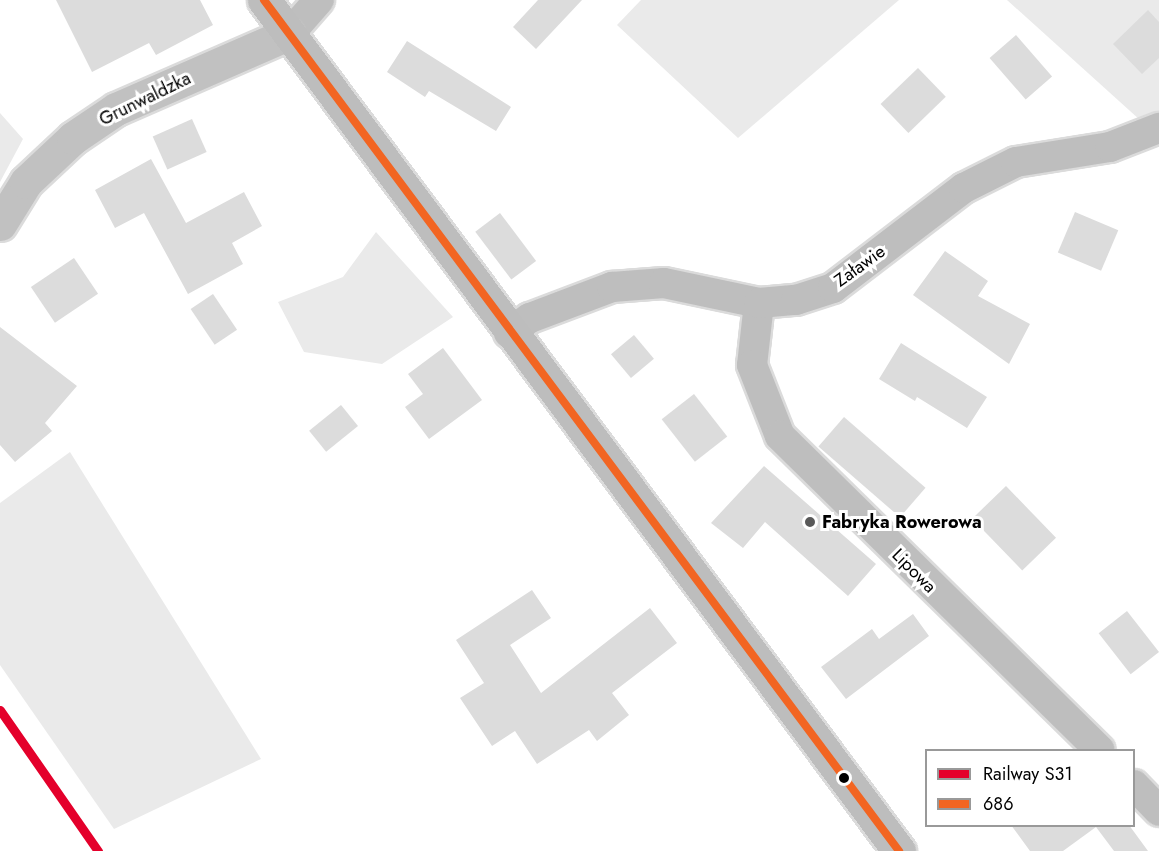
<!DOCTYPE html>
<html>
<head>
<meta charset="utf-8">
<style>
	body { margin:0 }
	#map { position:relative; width:1159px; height:851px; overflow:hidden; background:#fff; font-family:Jost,sans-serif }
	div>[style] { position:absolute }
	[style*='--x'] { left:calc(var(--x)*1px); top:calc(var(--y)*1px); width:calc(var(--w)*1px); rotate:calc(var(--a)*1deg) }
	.green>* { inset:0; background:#eaeaea }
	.building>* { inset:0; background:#dcdcdc; transform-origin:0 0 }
	.roads { filter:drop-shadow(2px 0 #dbdbdb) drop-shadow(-2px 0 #dbdbdb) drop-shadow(0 2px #dbdbdb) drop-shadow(0 -2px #dbdbdb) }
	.street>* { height:30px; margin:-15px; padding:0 15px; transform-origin:15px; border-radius:15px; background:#bebebe }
	.secondary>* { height:33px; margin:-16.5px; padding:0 16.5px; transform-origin:16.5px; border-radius:16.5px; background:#c1c1c1 }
	.primary>* { height:33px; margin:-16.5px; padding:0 16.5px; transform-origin:16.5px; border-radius:16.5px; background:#bdbdbd }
	.bus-1>* { height:8px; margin:-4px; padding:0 4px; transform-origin:4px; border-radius:4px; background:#f26522 }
	.rail-1>* { height:9px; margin:-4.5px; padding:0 4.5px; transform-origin:4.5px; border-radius:4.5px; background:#e4002b }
	.dots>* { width:16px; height:16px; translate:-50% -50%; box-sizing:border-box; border:3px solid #fff; border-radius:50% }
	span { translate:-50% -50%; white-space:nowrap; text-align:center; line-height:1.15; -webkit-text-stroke:6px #fff; paint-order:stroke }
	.street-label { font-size:18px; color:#000 }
	.poi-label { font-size:18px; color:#000; font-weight:700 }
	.left { translate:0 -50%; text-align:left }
	.legend { position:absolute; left:925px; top:749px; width:210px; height:78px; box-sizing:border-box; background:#fff; border:2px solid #999; margin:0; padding:8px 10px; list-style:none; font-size:18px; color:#000 }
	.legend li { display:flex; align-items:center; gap:12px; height:30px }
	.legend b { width:30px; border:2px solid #999 }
</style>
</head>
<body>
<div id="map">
	<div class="green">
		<i style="clip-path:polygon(641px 0,899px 0,738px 138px,617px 25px)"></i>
		<i style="clip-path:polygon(1007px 0,1159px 0,1159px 111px,1140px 120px)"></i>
		<i style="clip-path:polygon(0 113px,23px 139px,0 182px)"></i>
		<i style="clip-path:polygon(376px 232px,453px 317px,382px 364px,304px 352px,278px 302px,343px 277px)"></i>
		<i style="clip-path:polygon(70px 452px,261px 759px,114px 829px,0 665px,0 503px)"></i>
	</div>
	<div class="building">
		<i style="clip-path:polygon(56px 0,200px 0,213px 25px,156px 55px,149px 43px,92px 72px)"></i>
		<i style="clip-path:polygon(538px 0,582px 0,536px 49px,513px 27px)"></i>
		<i style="clip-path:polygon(1148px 10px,1159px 22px,1159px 58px,1142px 74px,1113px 44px)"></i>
		<i style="left:1016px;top:35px;width:55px;height:35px;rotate:49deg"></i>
		<i style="clip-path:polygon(407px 41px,511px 107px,496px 131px,429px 91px,425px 97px,387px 72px)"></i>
		<i style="left:918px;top:68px;width:40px;height:52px;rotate:46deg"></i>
		<i style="left:192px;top:119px;width:36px;height:43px;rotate:66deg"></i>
		<i style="clip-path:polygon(151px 159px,186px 223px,244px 192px,262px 226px,232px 243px,243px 264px,188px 294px,144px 213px,115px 228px,95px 190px)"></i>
		<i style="left:1075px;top:212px;width:47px;height:44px;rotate:23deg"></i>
		<i style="left:500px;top:213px;width:60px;height:31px;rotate:53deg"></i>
		<i style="clip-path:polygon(945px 251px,988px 281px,978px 296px,1030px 324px,1009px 364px,913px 295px)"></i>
		<i style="left:74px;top:258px;width:43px;height:52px;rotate:56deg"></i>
		<i style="left:213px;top:294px;width:43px;height:27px;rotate:56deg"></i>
		<i style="clip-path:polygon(0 327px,77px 386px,45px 423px,52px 431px,15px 462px,0 445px)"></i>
		<i style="left:634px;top:335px;width:31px;height:30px;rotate:50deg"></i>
		<i style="clip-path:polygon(901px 343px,987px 397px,967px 428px,917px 397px,915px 401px,879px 379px)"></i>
		<i style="clip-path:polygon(443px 348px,482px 400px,429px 439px,405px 407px,423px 394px,408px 374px)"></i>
		<i style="left:694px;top:394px;width:54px;height:41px;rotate:52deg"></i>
		<i style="left:341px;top:405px;width:27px;height:41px;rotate:51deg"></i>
		<i style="left:844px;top:417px;width:108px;height:39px;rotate:41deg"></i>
		<i style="clip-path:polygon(764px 466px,876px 564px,848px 596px,765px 522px,743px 548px,711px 523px)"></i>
		<i style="left:1006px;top:486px;width:72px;height:47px;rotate:46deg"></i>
		<i style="clip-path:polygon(532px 590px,551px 618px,510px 645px,541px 693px,650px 608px,677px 643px,612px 693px,629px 715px,597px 741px,589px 730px,537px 764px,515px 731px,492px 746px,460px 698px,484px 683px,456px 640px)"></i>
		<i style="left:1127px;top:611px;width:52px;height:36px;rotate:52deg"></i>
		<i style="clip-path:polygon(913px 614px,929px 636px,846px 699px,821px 667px,872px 629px,879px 639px)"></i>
		<i style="clip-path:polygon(1011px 825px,1129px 825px,1148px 851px,1114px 851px,1096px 827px,1063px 851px,1030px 851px)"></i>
	</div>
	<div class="roads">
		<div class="street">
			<i style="--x:290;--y:33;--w:44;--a:-48.7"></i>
			<i style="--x:759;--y:303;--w:62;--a:96.4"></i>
			<i style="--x:752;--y:365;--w:76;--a:68.5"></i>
			<i style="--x:780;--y:436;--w:448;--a:44.5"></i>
			<i style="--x:509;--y:333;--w:26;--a:-36"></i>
			<i style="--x:530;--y:318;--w:88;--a:-20.7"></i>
			<i style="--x:612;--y:287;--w:52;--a:-4.4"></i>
			<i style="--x:664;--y:283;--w:97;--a:11.9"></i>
			<i style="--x:759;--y:303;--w:37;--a:-5"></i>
			<i style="--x:796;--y:300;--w:39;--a:-18"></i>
			<i style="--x:833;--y:288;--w:165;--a:-37.4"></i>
			<i style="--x:964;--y:188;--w:58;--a:-26.6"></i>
			<i style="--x:1016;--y:162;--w:95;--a:-9.1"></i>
			<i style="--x:1110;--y:147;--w:53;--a:-21.2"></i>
			<i style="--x:1134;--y:785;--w:36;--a:46"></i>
		</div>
		<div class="secondary">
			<i style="--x:0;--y:224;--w:49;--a:-58.2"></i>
			<i style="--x:26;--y:182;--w:64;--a:-43.1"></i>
			<i style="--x:73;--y:138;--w:52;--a:-34"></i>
			<i style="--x:116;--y:109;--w:190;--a:-23.6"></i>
		</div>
		<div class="primary">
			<i style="--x:264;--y:0;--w:1062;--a:53.27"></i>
		</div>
	</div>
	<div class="bus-1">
		<i style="--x:264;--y:0;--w:1062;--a:53.27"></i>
	</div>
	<div class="rail-1">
		<i style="--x:0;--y:710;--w:172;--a:55.2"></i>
	</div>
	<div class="dots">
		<i style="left:810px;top:522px;background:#595959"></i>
		<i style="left:844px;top:778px;background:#000"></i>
	</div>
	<div class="street-label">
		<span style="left:145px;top:99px;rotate:-26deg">Grunwaldzka</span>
		<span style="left:860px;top:266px;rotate:-36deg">Załawie</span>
		<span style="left:914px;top:571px;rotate:45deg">Lipowa</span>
	</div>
	<div class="poi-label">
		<span class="left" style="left:822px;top:522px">Fabryka Rowerowa</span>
	</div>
	<ul class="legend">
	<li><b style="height:8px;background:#e4002b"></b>Railway S31</li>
	<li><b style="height:8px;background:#f26522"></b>686</li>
	</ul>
</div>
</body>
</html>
